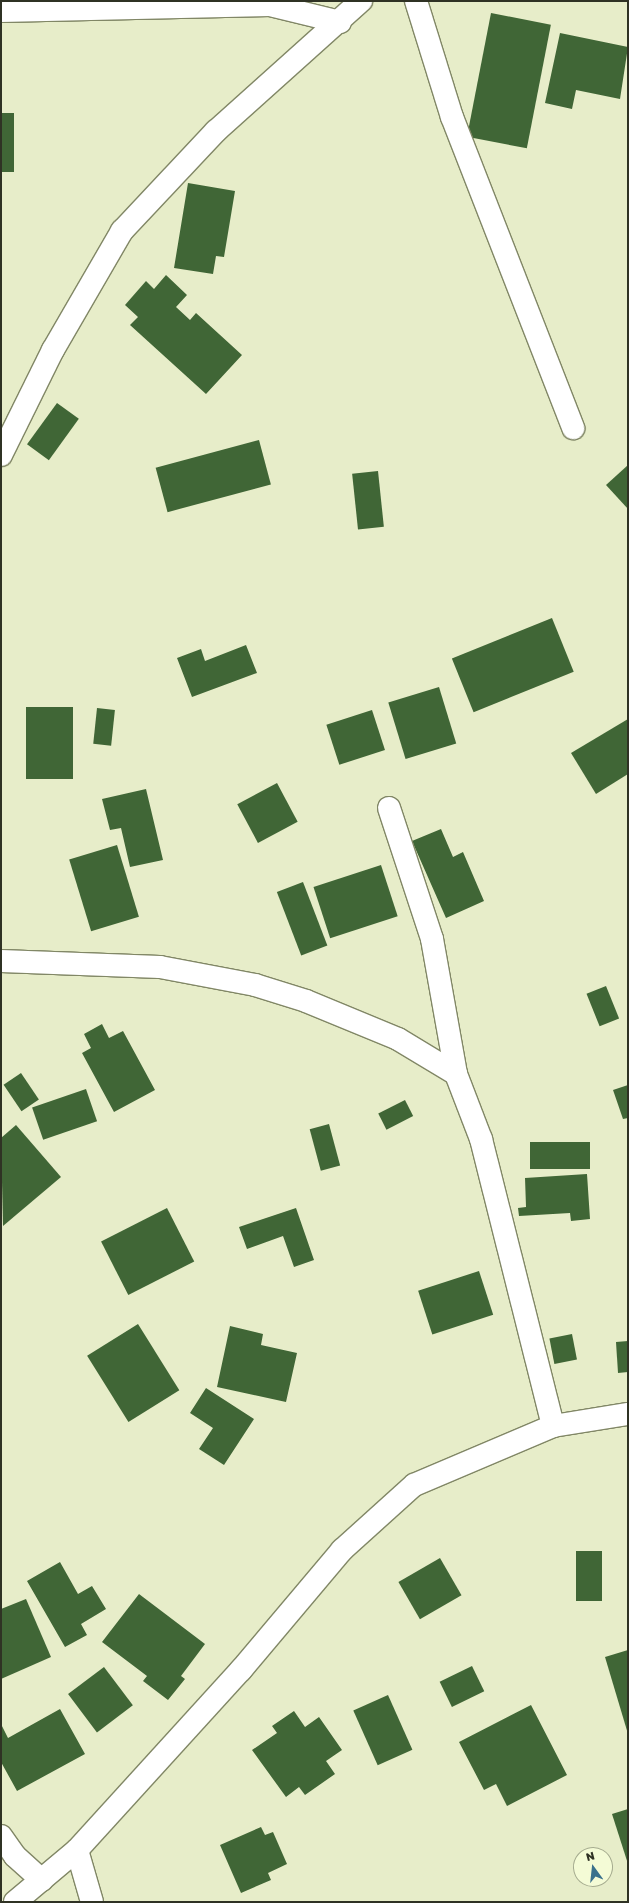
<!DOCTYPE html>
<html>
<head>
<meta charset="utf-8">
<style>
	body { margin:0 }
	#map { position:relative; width:629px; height:1903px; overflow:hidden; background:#e7edc9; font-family:"Golos Text",sans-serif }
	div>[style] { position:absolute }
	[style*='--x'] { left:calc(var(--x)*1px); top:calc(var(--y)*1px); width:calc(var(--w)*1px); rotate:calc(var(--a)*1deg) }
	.building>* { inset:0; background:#406636; transform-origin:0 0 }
	.roads { filter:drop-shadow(1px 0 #818766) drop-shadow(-1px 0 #818766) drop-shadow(0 1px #818766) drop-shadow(0 -1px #818766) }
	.street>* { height:22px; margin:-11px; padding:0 11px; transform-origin:11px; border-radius:11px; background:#fff }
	span { translate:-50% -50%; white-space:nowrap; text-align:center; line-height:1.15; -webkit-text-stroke:4px #f4fbd6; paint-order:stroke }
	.frame { position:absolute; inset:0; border:2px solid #2f3224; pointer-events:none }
	.north { position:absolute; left:573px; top:1847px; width:40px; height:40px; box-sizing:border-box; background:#f4fbd6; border:1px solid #a5ab8f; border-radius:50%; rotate:345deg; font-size:11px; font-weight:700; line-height:16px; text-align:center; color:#2f3224 }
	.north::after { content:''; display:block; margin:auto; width:14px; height:18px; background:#3a718c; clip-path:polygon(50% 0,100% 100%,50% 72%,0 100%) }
</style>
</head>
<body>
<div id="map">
	<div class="building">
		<i style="left:491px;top:13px;width:61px;height:126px;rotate:11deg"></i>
		<i style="clip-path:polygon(560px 33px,628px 47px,620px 99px,576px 90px,572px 109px,545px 103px)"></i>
		<i style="left:1px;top:113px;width:13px;height:59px"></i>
		<i style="clip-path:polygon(188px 183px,235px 191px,224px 257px,216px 256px,213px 274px,174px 268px)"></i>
		<i style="clip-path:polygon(166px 275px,187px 295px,176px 307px,190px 320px,196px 313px,242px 355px,206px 394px,130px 325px,138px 317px,125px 305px,146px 281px,154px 289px)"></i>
		<i style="left:57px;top:403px;width:27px;height:51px;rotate:36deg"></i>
		<i style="left:259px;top:440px;width:46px;height:107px;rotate:75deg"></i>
		<i style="clip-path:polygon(628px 465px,628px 509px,606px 485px)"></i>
		<i style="left:378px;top:471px;width:56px;height:26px;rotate:84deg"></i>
		<i style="left:552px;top:618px;width:58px;height:108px;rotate:68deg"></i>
		<i style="clip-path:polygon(246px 645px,257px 673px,192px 697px,177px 658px,201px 649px,205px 661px)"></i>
		<i style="left:439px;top:687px;width:59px;height:53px;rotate:73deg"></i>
		<i style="left:26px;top:707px;width:47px;height:72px"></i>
		<i style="left:97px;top:708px;width:18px;height:36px;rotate:6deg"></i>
		<i style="left:372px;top:710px;width:42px;height:48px;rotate:72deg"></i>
		<i style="clip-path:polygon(628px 719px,628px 774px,596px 794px,571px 753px)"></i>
		<i style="left:277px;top:783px;width:44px;height:45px;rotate:62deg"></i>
		<i style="clip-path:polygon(146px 789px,163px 860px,130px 867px,121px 828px,110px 830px,102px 799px)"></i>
		<i style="clip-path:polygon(441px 829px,453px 857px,463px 852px,484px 901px,446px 918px,412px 841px)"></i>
		<i style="left:117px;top:845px;width:75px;height:50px;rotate:73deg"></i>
		<i style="left:381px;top:865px;width:54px;height:71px;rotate:72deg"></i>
		<i style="left:303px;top:882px;width:68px;height:28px;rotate:69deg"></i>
		<i style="left:606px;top:986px;width:35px;height:21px;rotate:68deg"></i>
		<i style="clip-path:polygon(102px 1024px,109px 1038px,123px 1031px,155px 1090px,114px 1112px,82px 1053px,91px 1048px,84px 1034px)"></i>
		<i style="left:21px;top:1073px;width:32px;height:21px;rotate:56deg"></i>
		<i style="clip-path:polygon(628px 1085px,628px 1118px,623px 1119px,613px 1090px)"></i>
		<i style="left:86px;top:1089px;width:34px;height:57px;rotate:71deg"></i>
		<i style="left:405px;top:1100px;width:18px;height:30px;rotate:63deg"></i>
		<i style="left:329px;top:1124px;width:43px;height:20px;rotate:75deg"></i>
		<i style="clip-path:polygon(16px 1125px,61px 1177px,3px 1226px,1px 1138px)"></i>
		<i style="left:590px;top:1142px;width:27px;height:60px;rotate:90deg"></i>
		<i style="clip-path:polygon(587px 1174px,590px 1219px,571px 1221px,570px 1213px,519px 1216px,518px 1208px,526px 1207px,525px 1178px)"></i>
		<i style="left:167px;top:1208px;width:60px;height:74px;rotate:63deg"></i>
		<i style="clip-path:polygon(296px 1208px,314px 1260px,294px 1267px,283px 1236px,247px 1249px,239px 1227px)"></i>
		<i style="left:479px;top:1271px;width:46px;height:64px;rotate:72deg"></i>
		<i style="left:138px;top:1324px;width:78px;height:60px;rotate:58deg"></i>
		<i style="clip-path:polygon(230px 1326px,263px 1334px,261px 1345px,297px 1353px,286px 1402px,217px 1387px)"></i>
		<i style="left:572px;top:1334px;width:26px;height:23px;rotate:79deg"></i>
		<i style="clip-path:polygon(628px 1341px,628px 1372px,618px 1373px,616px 1342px)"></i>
		<i style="clip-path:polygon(206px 1388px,254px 1419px,224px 1465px,199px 1449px,213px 1428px,190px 1413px)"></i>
		<i style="left:576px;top:1551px;width:26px;height:50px"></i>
		<i style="left:440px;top:1558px;width:43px;height:48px;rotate:60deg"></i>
		<i style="clip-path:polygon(60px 1562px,78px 1594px,92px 1586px,106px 1609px,81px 1624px,87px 1635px,65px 1647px,27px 1581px)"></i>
		<i style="clip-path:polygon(139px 1594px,205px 1644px,181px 1676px,185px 1679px,168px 1700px,143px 1681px,147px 1676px,102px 1642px)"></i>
		<i style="clip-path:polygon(26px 1599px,51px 1657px,1px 1679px,1px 1609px)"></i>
		<i style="clip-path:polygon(628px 1650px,628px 1734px,605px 1657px)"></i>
		<i style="left:472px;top:1666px;width:28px;height:36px;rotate:64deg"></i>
		<i style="left:104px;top:1667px;width:48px;height:45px;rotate:53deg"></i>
		<i style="left:388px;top:1695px;width:60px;height:38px;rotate:66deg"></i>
		<i style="clip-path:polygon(531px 1705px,567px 1775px,507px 1806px,496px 1784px,484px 1790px,459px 1742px)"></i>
		<i style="clip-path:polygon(60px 1709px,85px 1754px,17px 1791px,1px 1762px,1px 1724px,8px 1738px)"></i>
		<i style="clip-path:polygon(294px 1711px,305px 1727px,319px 1717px,342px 1750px,326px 1761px,335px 1774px,305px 1795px,299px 1787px,286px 1797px,252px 1750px,277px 1733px,272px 1726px)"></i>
		<i style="clip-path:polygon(628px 1809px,628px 1864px,612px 1814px)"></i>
		<i style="clip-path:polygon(261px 1827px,265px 1835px,273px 1832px,287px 1864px,268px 1873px,271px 1880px,241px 1893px,220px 1845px)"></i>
	</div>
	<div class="roads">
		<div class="street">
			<i style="--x:416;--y:1;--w:121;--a:72.8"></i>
			<i style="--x:452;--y:117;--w:334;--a:68.7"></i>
			<i style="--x:1;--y:11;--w:269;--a:-1.3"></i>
			<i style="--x:270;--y:5;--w:72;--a:13.7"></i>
			<i style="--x:1;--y:455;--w:117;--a:-63.7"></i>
			<i style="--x:53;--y:350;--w:138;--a:-59.9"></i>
			<i style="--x:122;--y:231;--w:137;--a:-46.8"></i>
			<i style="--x:216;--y:131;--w:195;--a:-41.9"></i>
			<i style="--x:389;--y:808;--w:138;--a:71.8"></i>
			<i style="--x:432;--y:939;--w:137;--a:79.9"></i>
			<i style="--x:1;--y:961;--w:159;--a:2.2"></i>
			<i style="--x:160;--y:967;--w:97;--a:10.7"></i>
			<i style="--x:255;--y:985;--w:53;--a:17.4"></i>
			<i style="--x:306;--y:1001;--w:100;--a:22.4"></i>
			<i style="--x:398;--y:1039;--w:68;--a:31.1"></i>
			<i style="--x:456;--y:1074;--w:70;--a:69"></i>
			<i style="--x:481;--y:1139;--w:296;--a:75.9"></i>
			<i style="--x:1;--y:1836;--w:24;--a:55"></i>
			<i style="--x:15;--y:1856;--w:36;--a:42"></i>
			<i style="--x:77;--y:1850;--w:54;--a:73.9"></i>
			<i style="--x:15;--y:1902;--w:81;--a:-40"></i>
			<i style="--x:77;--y:1850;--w:244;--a:-47.7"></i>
			<i style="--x:241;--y:1670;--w:157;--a:-49.9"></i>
			<i style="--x:342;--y:1550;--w:97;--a:-42.1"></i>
			<i style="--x:414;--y:1485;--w:151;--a:-23"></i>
			<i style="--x:553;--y:1426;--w:76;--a:-9.1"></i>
		</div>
	</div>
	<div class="frame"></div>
	<div class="north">N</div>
</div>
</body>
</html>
